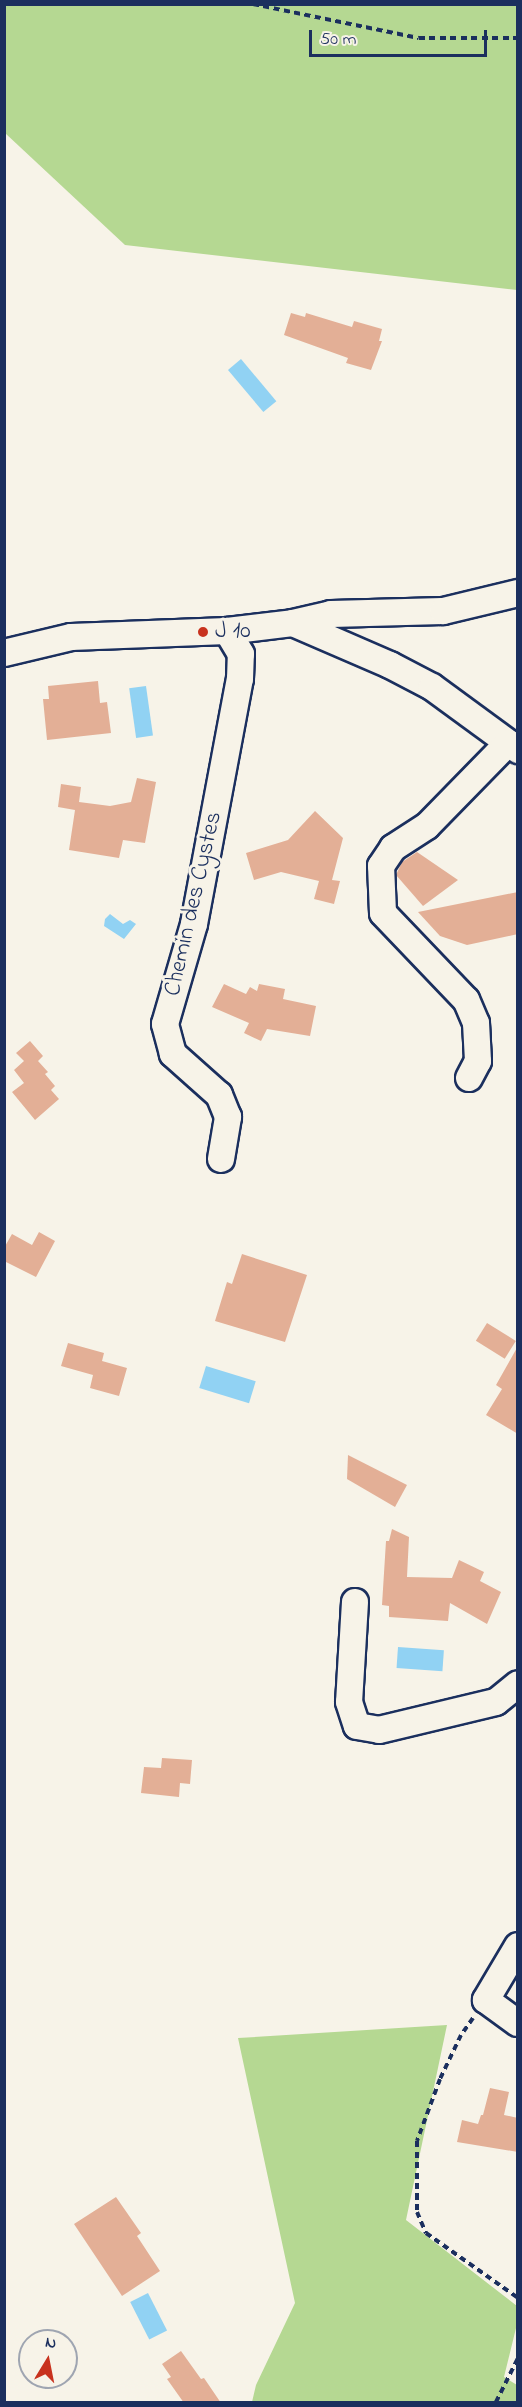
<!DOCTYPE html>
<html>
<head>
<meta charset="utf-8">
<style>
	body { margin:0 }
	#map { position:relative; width:522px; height:2407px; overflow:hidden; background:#f7f3e8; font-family:"Indie Flower",sans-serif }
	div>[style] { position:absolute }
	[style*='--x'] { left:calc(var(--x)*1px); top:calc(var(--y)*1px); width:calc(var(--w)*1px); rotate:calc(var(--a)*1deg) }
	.green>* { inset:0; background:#b5d892 }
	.water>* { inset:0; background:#91d2f3; transform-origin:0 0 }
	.building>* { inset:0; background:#e3af96; transform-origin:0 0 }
	.path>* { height:4px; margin-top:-2px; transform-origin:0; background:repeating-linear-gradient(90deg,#1b2f5e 0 6px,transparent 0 10.5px) }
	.roads { filter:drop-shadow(2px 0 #1b2f5e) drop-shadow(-2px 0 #1b2f5e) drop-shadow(0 2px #1b2f5e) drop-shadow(0 -2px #1b2f5e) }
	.minor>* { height:26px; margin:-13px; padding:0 13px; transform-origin:13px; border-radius:13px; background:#f7f3e8 }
	.dots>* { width:16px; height:16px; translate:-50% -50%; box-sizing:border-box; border:3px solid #f7f3e8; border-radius:50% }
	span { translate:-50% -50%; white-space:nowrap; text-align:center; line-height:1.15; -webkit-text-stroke:6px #f7f3e8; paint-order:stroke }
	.poi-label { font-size:24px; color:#1b2f5e }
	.left { translate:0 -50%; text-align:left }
	.street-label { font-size:24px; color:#1b2f5e }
	.frame { position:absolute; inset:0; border:6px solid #1b2f5e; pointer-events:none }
	.north { position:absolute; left:18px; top:2329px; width:60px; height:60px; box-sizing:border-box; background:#f7f3e8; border:2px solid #9fa5b1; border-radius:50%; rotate:10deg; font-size:16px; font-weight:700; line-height:24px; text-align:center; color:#1b2f5e }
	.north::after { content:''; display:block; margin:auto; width:21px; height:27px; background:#c8321e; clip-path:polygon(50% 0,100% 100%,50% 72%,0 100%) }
	.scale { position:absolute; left:309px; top:30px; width:178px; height:27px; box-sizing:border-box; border:3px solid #1b2f5e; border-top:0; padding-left:8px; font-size:18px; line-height:21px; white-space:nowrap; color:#1b2f5e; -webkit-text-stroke:4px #f7f3e8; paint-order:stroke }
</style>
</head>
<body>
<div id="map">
	<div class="green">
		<i style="clip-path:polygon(5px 4px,517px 5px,517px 290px,125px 245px,5px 133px)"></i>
		<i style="clip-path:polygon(447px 2025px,406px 2220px,517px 2306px,517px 2324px,504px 2377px,517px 2385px,517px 2402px,252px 2402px,256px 2385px,295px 2303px,238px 2038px)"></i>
	</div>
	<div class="water">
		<i style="left:241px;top:359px;width:55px;height:17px;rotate:50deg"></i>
		<i style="left:146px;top:686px;width:50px;height:17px;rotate:82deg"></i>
		<i style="clip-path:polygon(110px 914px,123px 924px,130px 920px,136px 924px,124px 939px,104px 926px,105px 919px)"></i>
		<i style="left:206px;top:1366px;width:52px;height:23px;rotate:17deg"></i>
		<i style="left:398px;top:1647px;width:46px;height:21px;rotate:4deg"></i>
		<i style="left:148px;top:2293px;width:42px;height:20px;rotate:63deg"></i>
	</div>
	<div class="building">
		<i style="clip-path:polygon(291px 313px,305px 317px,306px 313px,352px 327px,354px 321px,382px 329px,379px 341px,382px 341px,371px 370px,346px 363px,348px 358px,284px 335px)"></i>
		<i style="clip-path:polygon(98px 681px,100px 703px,107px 702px,111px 733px,47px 740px,43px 699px,49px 699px,48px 686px)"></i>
		<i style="clip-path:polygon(137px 778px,156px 782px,145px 843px,123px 840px,119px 858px,69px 850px,75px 810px,58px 807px,61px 784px,81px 787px,79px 802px,110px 806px,131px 802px)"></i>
		<i style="clip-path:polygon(315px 811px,343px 838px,332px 880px,340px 881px,334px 904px,314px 899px,319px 881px,281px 872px,254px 880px,246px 853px,288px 840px)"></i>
		<i style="clip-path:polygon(417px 852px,458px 880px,423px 906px,396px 875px,402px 862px)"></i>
		<i style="clip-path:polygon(518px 892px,518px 934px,467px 945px,440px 936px,418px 912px)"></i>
		<i style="clip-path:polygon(224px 984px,246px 994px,250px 987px,257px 991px,259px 984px,285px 989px,283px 999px,316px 1006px,310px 1036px,267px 1029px,261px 1041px,244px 1033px,249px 1023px,212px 1007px)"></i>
		<i style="clip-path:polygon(30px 1041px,43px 1056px,38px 1061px,48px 1072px,45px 1074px,55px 1086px,51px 1090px,59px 1099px,35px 1120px,12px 1092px,24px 1083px,14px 1070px,24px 1061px,16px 1053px)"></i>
		<i style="clip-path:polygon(39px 1232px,55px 1241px,36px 1277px,4px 1261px,4px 1248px,12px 1234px,32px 1245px)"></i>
		<i style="clip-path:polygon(242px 1254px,307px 1275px,285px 1342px,215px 1321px,227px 1282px,232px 1284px)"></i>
		<i style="left:487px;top:1323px;width:34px;height:21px;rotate:32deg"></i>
		<i style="clip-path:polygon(68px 1343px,104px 1353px,102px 1361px,127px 1368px,119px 1396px,90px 1388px,93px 1375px,61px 1366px)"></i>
		<i style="clip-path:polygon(518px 1346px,518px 1434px,486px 1415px,502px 1389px,496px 1385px)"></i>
		<i style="clip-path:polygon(348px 1455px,407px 1485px,395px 1507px,347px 1479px)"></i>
		<i style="clip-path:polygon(392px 1529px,409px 1537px,407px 1577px,452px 1578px,459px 1560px,484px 1572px,480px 1581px,501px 1592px,487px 1624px,450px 1603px,448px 1621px,389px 1617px,389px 1606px,382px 1605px,386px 1541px,389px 1541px)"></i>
		<i style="clip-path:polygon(162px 1758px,192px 1760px,190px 1784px,180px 1783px,179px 1797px,141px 1793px,144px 1767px,161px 1768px)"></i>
		<i style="clip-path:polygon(490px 2088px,509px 2092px,504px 2115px,518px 2118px,518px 2152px,457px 2142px,462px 2120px,478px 2124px,481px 2115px,483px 2115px)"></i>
		<i style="clip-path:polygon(116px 2197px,141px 2233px,137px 2236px,160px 2271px,122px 2296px,74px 2224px)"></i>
		<i style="clip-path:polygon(181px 2351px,201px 2379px,204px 2378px,221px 2403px,184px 2403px,167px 2379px,171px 2377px,162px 2364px)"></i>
	</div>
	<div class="path">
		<i style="--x:253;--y:4;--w:169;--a:11.6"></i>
		<i style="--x:419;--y:38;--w:99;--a:0"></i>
		<i style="--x:473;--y:2018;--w:21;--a:125"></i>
		<i style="--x:461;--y:2035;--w:49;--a:115.5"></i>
		<i style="--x:440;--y:2079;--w:66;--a:110.4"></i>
		<i style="--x:417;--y:2141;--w:71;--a:90"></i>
		<i style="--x:417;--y:2212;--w:23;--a:67"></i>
		<i style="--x:426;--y:2233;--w:113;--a:35.2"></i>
		<i style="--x:496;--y:2402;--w:49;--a:-63.4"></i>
	</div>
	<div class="roads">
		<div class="minor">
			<i style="--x:293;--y:623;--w:106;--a:23.4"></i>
			<i style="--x:390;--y:665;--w:47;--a:27.6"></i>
			<i style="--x:432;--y:687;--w:107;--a:36.2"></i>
			<i style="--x:4;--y:653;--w:69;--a:-13.4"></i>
			<i style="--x:71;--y:637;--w:156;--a:-2.2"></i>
			<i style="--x:227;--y:631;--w:66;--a:-6.9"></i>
			<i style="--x:293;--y:623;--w:39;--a:-13"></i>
			<i style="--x:331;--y:614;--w:112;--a:-1.5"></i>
			<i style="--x:443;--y:611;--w:77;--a:-13.5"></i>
			<i style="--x:469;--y:1078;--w:19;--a:-62"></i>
			<i style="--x:478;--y:1061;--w:38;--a:-93"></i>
			<i style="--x:476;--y:1023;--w:25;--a:-113"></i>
			<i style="--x:466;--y:1000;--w:120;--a:-133.7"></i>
			<i style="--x:383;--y:913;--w:47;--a:-92.4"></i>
			<i style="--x:381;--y:866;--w:22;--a:-56"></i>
			<i style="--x:393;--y:848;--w:40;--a:-32.9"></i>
			<i style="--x:427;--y:826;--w:116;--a:-45.7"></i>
			<i style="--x:221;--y:1159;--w:43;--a:-80.5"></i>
			<i style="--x:228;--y:1117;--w:24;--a:-112"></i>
			<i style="--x:219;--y:1095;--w:62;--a:-138.3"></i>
			<i style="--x:173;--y:1054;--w:31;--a:-105"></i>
			<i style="--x:165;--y:1024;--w:104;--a:-73.8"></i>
			<i style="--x:194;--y:924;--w:249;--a:-79.4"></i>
			<i style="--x:240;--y:679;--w:25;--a:-88"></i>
			<i style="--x:241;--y:654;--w:27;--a:-121"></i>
			<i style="--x:355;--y:1602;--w:100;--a:93.4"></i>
			<i style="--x:349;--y:1702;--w:25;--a:72"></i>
			<i style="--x:357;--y:1726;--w:22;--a:10"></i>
			<i style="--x:379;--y:1730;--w:120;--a:-13.5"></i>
			<i style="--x:496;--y:1702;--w:28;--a:-39"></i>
			<i style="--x:518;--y:1946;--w:63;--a:120.7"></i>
			<i style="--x:486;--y:2000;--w:39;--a:36"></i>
		</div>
	</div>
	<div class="dots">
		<i style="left:203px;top:632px;background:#c8321e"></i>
	</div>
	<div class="poi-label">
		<span class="left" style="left:215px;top:632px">J 10</span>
	</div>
	<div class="street-label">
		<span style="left:194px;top:904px;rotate:-77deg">Chemin des Cystes</span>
	</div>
	<div class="frame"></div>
	<div class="north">N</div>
	<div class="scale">50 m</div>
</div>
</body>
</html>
